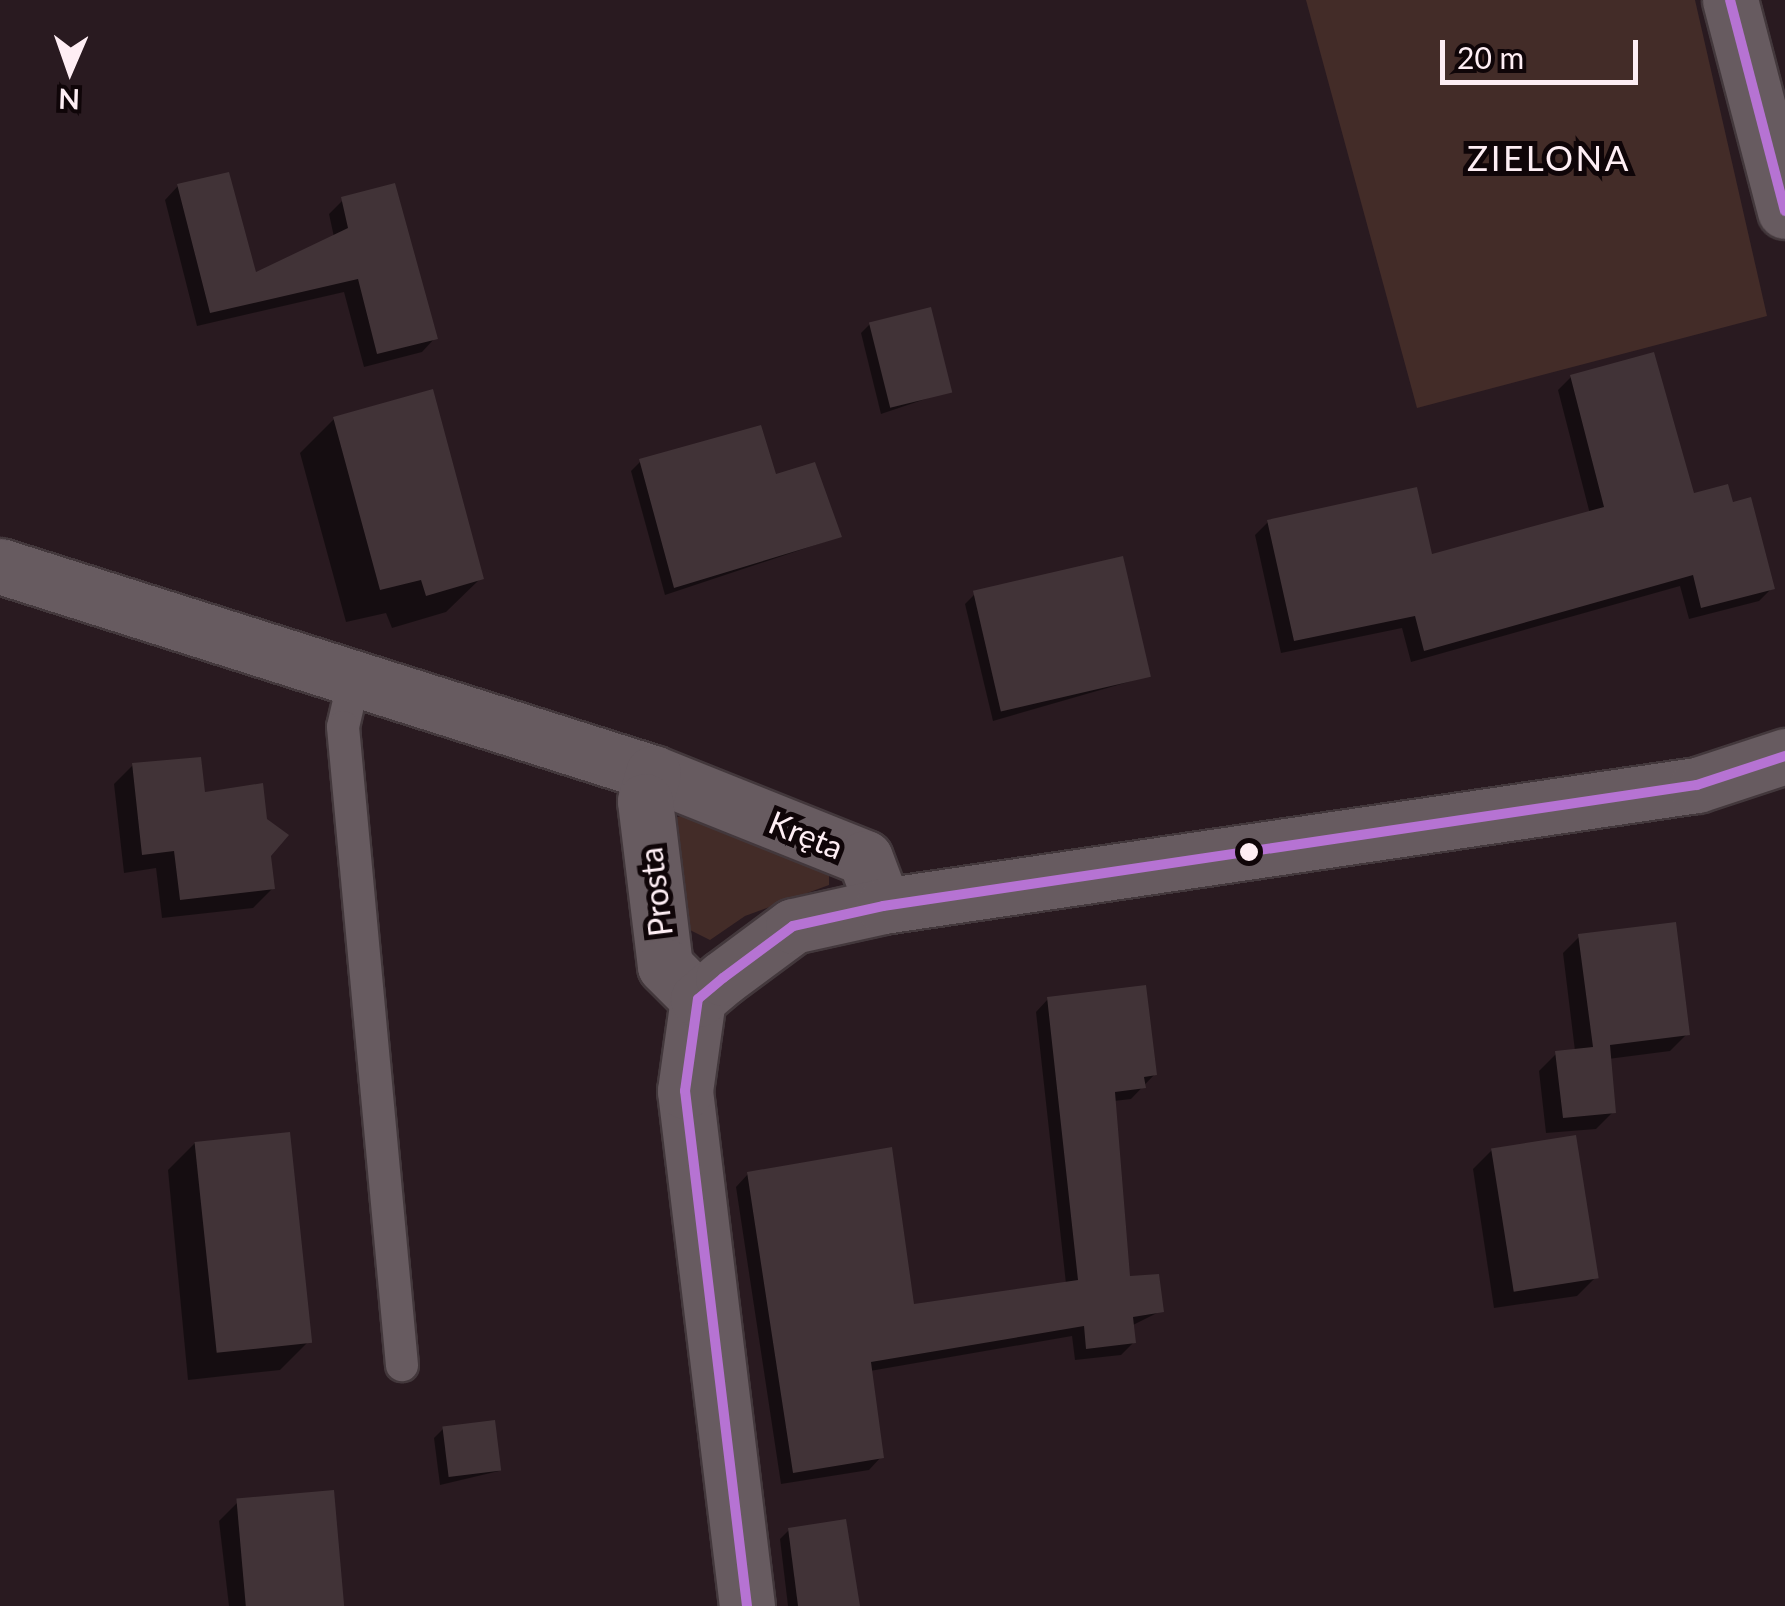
<!DOCTYPE html>
<html>
<head>
<meta charset="utf-8">
<style>
	body { margin:0 }
	#map { position:relative; width:1785px; height:1606px; overflow:hidden; background:#291a20; font-family:Lato,sans-serif }
	div>[style] { position:absolute }
	[style*='--x'] { left:calc(var(--x)*1px); top:calc(var(--y)*1px); width:calc(var(--w)*1px); rotate:calc(var(--a)*1deg) }
	.green>* { inset:0; background:#432c28 }
	.shadow>* { inset:0; background:#0007 }
	.building>* { inset:0; background:#413337; transform-origin:0 0 }
	.roads { filter:drop-shadow(2px 0 #43383c) drop-shadow(-2px 0 #43383c) drop-shadow(0 2px #43383c) drop-shadow(0 -2px #43383c) }
	.service>* { height:32px; margin:-16px; padding:0 16px; transform-origin:16px; border-radius:16px; background:#675b60 }
	.minor>* { height:55px; margin:-27.5px; padding:0 27.5px; transform-origin:27.5px; border-radius:27.5px; background:#675b60 }
	.bus-1>* { height:10px; margin:-5px; padding:0 5px; transform-origin:5px; border-radius:5px; background:#b673d3 }
	.dots>* { width:28px; height:28px; translate:-50% -50%; box-sizing:border-box; border:5px solid #0f0508; border-radius:50% }
	span { translate:-50% -50%; white-space:nowrap; text-align:center; line-height:1.15; -webkit-text-stroke:10px #0f0508; paint-order:stroke }
	.street-label { font-size:32px; color:#feeef4 }
	.neighbourhood-label { font-size:35px; color:#feeef4; letter-spacing:2.5px }
	.north { position:absolute; left:20px; top:20px; width:100px; height:100px; -webkit-text-stroke:8px #0f0508; paint-order:stroke; rotate:182deg; font-size:28px; font-weight:700; line-height:40px; text-align:center; color:#feeef4 }
	.north::after { content:''; display:block; margin:auto; width:35px; height:45px; background:#feeef4; clip-path:polygon(50% 0,100% 100%,50% 72%,0 100%) }
	.scale { position:absolute; left:1440px; top:40px; width:198px; height:45px; box-sizing:border-box; border:5px solid #feeef4; border-top:0; padding-left:12px; font-size:30px; line-height:35px; white-space:nowrap; color:#feeef4; -webkit-text-stroke:8px #0f0508; paint-order:stroke }
</style>
</head>
<body>
<div id="map">
	<div class="green">
		<i style="clip-path:polygon(1306px 0,1695px 0,1767px 316px,1417px 408px)"></i>
		<i style="clip-path:polygon(688px 814px,829px 871px,829px 885px,745px 916px,710px 940px,690px 930px,677px 817px)"></i>
	</div>
	<div class="shadow">
		<i style="clip-path:polygon(178px 186px,255px 275px,334px 237px,329px 214px,343px 200px,435px 338px,422px 352px,364px 367px,344px 292px,197px 326px,165px 200px)"></i>
		<i style="clip-path:polygon(870px 324px,949px 391px,881px 414px,861px 333px)"></i>
		<i style="clip-path:polygon(1571px 377px,1692px 496px,1732px 505px,1772px 588px,1759px 601px,1689px 619px,1680px 586px,1411px 662px,1402px 628px,1281px 653px,1255px 535px,1268px 522px,1431px 557px,1590px 514px,1558px 390px)"></i>
		<i style="clip-path:polygon(334px 419px,481px 578px,446px 612px,392px 628px,386px 613px,346px 622px,300px 453px)"></i>
		<i style="clip-path:polygon(640px 462px,774px 477px,839px 537px,665px 595px,631px 471px)"></i>
		<i style="clip-path:polygon(974px 595px,1149px 676px,993px 721px,965px 604px)"></i>
		<i style="clip-path:polygon(133px 765px,268px 855px,272px 889px,253px 908px,162px 918px,156px 868px,124px 873px,114px 784px)"></i>
		<i style="clip-path:polygon(1580px 936px,1687px 1034px,1670px 1051px,1608px 1059px,1613px 1112px,1596px 1129px,1546px 1133px,1539px 1071px,1556px 1054px,1575px 1051px,1563px 953px)"></i>
		<i style="clip-path:polygon(1048px 999px,1155px 1074px,1131px 1099px,1114px 1101px,1128px 1279px,1161px 1311px,1131px 1326px,1133px 1343px,1121px 1355px,1075px 1360px,1072px 1336px,870px 1371px,881px 1457px,869px 1470px,781px 1484px,736px 1187px,748px 1174px,911px 1307px,1066px 1284px,1036px 1012px)"></i>
		<i style="clip-path:polygon(195px 1143px,308px 1342px,280px 1370px,188px 1380px,168px 1170px)"></i>
		<i style="clip-path:polygon(1492px 1150px,1596px 1277px,1577px 1296px,1494px 1308px,1473px 1169px)"></i>
		<i style="clip-path:polygon(443px 1429px,499px 1471px,440px 1485px,434px 1438px)"></i>
		<i style="clip-path:polygon(238px 1502px,341px 1606px,229px 1606px,219px 1521px)"></i>
		<i style="clip-path:polygon(789px 1530px,857px 1606px,788px 1606px,780px 1539px)"></i>
	</div>
	<div class="building">
		<i style="clip-path:polygon(229px 172px,256px 272px,348px 228px,341px 197px,395px 183px,438px 339px,377px 354px,358px 279px,210px 313px,177px 184px)"></i>
		<i style="left:931px;top:307px;width:88px;height:64px;rotate:76deg"></i>
		<i style="clip-path:polygon(1654px 352px,1694px 493px,1728px 484px,1733px 502px,1751px 497px,1775px 589px,1701px 608px,1693px 575px,1424px 651px,1415px 616px,1294px 641px,1267px 520px,1417px 487px,1432px 554px,1604px 507px,1570px 375px)"></i>
		<i style="clip-path:polygon(433px 389px,484px 579px,426px 596px,421px 580px,380px 590px,333px 417px)"></i>
		<i style="clip-path:polygon(761px 425px,776px 474px,815px 462px,842px 537px,674px 588px,639px 459px)"></i>
		<i style="left:1123px;top:556px;width:124px;height:154px;rotate:77deg"></i>
		<i style="clip-path:polygon(201px 757px,205px 792px,263px 783px,267px 819px,289px 835px,271px 856px,275px 889px,180px 900px,174px 851px,142px 855px,132px 763px)"></i>
		<i style="clip-path:polygon(1676px 922px,1690px 1035px,1610px 1045px,1616px 1113px,1563px 1118px,1555px 1051px,1593px 1047px,1578px 934px)"></i>
		<i style="clip-path:polygon(1146px 985px,1157px 1075px,1144px 1077px,1146px 1088px,1115px 1092px,1130px 1276px,1159px 1274px,1164px 1312px,1133px 1317px,1136px 1343px,1086px 1349px,1084px 1326px,871px 1362px,884px 1458px,793px 1473px,747px 1172px,892px 1147px,914px 1304px,1078px 1280px,1047px 997px)"></i>
		<i style="left:290px;top:1132px;width:212px;height:96px;rotate:84deg"></i>
		<i style="left:1576px;top:1135px;width:145px;height:86px;rotate:81deg"></i>
		<i style="left:495px;top:1420px;width:51px;height:53px;rotate:83deg"></i>
		<i style="left:334px;top:1490px;width:117px;height:98px;rotate:85deg"></i>
		<i style="clip-path:polygon(846px 1519px,860px 1606px,798px 1606px,788px 1528px)"></i>
	</div>
	<div class="roads">
		<div class="service">
			<i style="--x:355;--y:675;--w:53;--a:103"></i>
			<i style="--x:343;--y:727;--w:641;--a:84.72"></i>
		</div>
		<div class="minor">
			<i style="--x:1730;--y:0;--w:218;--a:75.4"></i>
			<i style="--x:0;--y:566;--w:685;--a:17.59"></i>
			<i style="--x:653;--y:773;--w:228;--a:21.8"></i>
			<i style="--x:865;--y:858;--w:51;--a:69.4"></i>
			<i style="--x:653;--y:773;--w:29;--a:106"></i>
			<i style="--x:645;--y:801;--w:166;--a:83.1"></i>
			<i style="--x:665;--y:966;--w:47;--a:45"></i>
			<i style="--x:747;--y:1606;--w:519;--a:-96.86"></i>
			<i style="--x:685;--y:1091;--w:93;--a:-82"></i>
			<i style="--x:698;--y:999;--w:33;--a:-40"></i>
			<i style="--x:723;--y:978;--w:87;--a:-36.6"></i>
			<i style="--x:793;--y:926;--w:92;--a:-12.5"></i>
			<i style="--x:883;--y:906;--w:823;--a:-8.46"></i>
			<i style="--x:1697;--y:785;--w:93;--a:-18.2"></i>
		</div>
	</div>
	<div class="bus-1">
		<i style="--x:1730;--y:0;--w:218;--a:75.4"></i>
		<i style="--x:747;--y:1606;--w:519;--a:-96.86"></i>
		<i style="--x:685;--y:1091;--w:93;--a:-82"></i>
		<i style="--x:698;--y:999;--w:33;--a:-40"></i>
		<i style="--x:723;--y:978;--w:87;--a:-36.6"></i>
		<i style="--x:793;--y:926;--w:92;--a:-12.5"></i>
		<i style="--x:883;--y:906;--w:823;--a:-8.46"></i>
		<i style="--x:1697;--y:785;--w:93;--a:-18.2"></i>
	</div>
	<div class="dots">
		<i style="left:1249px;top:852px;background:#feeef4"></i>
	</div>
	<div class="street-label">
		<span style="left:806px;top:835px;rotate:22deg">Kręta</span>
		<span style="left:656px;top:892px;rotate:-97deg">Prosta</span>
	</div>
	<div class="neighbourhood-label">
		<span style="left:1549px;top:157px">ZIELONA</span>
	</div>
	<div class="north">N</div>
	<div class="scale">20 m</div>
</div>
</body>
</html>
